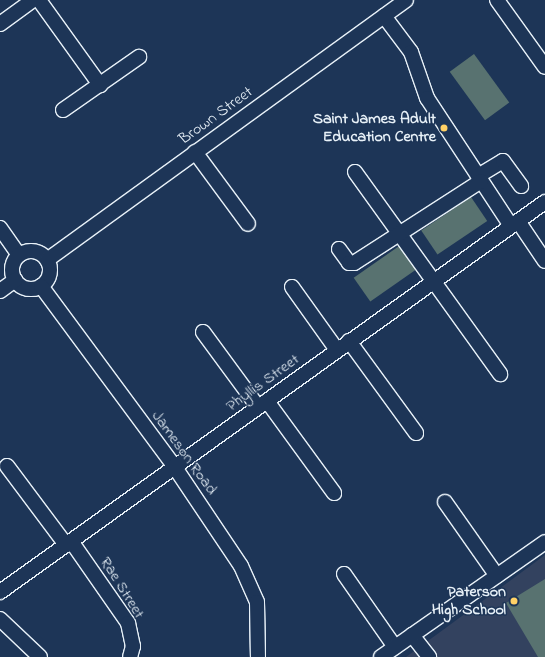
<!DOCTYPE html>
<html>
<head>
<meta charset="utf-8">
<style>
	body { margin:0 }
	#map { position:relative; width:545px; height:657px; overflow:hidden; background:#1d3557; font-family:"Indie Flower",sans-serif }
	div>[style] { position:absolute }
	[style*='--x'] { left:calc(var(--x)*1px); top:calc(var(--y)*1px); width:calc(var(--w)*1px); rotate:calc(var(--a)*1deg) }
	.built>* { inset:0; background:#33425f }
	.green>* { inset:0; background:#587270; transform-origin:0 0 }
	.roads { filter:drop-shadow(1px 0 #e8f1f8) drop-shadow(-1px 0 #e8f1f8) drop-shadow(0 1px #e8f1f8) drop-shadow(0 -1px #e8f1f8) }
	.minor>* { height:14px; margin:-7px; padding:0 7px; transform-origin:7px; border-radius:7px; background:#1d3557 }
	.minor>.ring { margin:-7px; padding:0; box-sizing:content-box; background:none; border:14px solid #1d3557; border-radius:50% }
	.dots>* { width:11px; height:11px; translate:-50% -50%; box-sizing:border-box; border:2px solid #1d3557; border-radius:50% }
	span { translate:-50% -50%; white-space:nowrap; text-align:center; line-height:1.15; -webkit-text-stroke:3px #1d3557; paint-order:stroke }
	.street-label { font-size:16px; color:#e8f1f8 }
	.poi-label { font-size:16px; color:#e8f1f8; font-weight:700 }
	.right { translate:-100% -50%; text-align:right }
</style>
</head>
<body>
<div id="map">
	<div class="built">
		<i style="clip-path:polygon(545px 555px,545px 657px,406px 657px,421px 646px)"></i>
	</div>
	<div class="green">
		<i style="left:474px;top:54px;width:60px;height:30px;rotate:54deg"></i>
		<i style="left:471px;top:197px;width:29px;height:60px;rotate:56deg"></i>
		<i style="left:402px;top:244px;width:29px;height:59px;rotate:55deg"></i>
		<i style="clip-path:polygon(545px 579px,545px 657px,538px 657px,506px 603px)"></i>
	</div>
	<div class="roads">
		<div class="minor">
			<i style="--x:39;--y:0;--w:105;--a:54.3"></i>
			<i style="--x:497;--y:0;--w:82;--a:54.4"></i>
			<i style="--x:384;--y:16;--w:45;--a:53.1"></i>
			<i style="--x:411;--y:52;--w:49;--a:70.8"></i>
			<i style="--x:427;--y:98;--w:153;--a:56.7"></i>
			<i style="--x:0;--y:24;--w:41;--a:-36"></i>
			<i style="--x:63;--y:110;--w:93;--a:-34.9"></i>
			<i style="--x:195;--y:152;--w:89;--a:53.6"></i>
			<i style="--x:355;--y:172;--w:249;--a:54.3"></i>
			<i style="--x:478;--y:176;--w:29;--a:-31"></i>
			<i style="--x:503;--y:161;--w:31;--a:54"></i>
			<i style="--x:518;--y:221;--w:48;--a:56"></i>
			<i style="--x:0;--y:228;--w:33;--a:55"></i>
			<i style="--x:339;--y:249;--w:17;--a:54"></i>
			<i style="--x:349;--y:263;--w:5;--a:0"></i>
			<i style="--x:354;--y:263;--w:151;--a:-32.8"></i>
			<i class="ring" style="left:12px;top:251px;width:24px;height:24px"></i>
			<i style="--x:47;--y:260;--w:443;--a:-35.9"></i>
			<i style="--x:41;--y:286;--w:224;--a:53.5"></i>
			<i style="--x:174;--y:466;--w:120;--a:56.2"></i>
			<i style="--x:241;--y:566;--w:39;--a:66"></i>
			<i style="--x:257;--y:602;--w:55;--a:89"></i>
			<i style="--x:292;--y:287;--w:77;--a:54.5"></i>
			<i style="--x:0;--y:291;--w:19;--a:-36"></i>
			<i style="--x:203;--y:332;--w:93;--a:53.7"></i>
			<i style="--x:349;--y:341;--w:114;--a:53.9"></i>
			<i style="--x:267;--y:401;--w:114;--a:53.9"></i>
			<i style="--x:7;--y:466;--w:99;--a:53.2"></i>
			<i style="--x:445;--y:502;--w:90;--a:54.9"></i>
			<i style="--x:71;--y:541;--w:100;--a:55.2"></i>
			<i style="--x:128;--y:623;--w:24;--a:78"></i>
			<i style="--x:133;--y:646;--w:11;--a:105"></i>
			<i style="--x:344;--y:574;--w:89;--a:55.1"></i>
			<i style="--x:0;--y:592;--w:670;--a:-35.59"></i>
			<i style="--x:0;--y:619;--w:55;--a:43.5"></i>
			<i style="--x:412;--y:635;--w:28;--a:52"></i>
			<i style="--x:381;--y:657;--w:200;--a:-35"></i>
		</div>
	</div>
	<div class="dots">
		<i style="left:444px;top:128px;background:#ffd166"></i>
		<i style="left:514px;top:601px;background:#ffd166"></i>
	</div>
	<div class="street-label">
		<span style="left:216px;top:116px;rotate:-36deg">Brown Street</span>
		<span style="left:263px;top:383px;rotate:-36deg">Phyllis Street</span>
		<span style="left:184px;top:453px;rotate:54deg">Jameson Road</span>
		<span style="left:122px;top:588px;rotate:58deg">Rae Street</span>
	</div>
	<div class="poi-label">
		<span class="right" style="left:436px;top:128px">Saint James Adult<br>Education Centre</span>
		<span class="right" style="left:506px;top:601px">Paterson<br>High School</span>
	</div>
</div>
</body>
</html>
